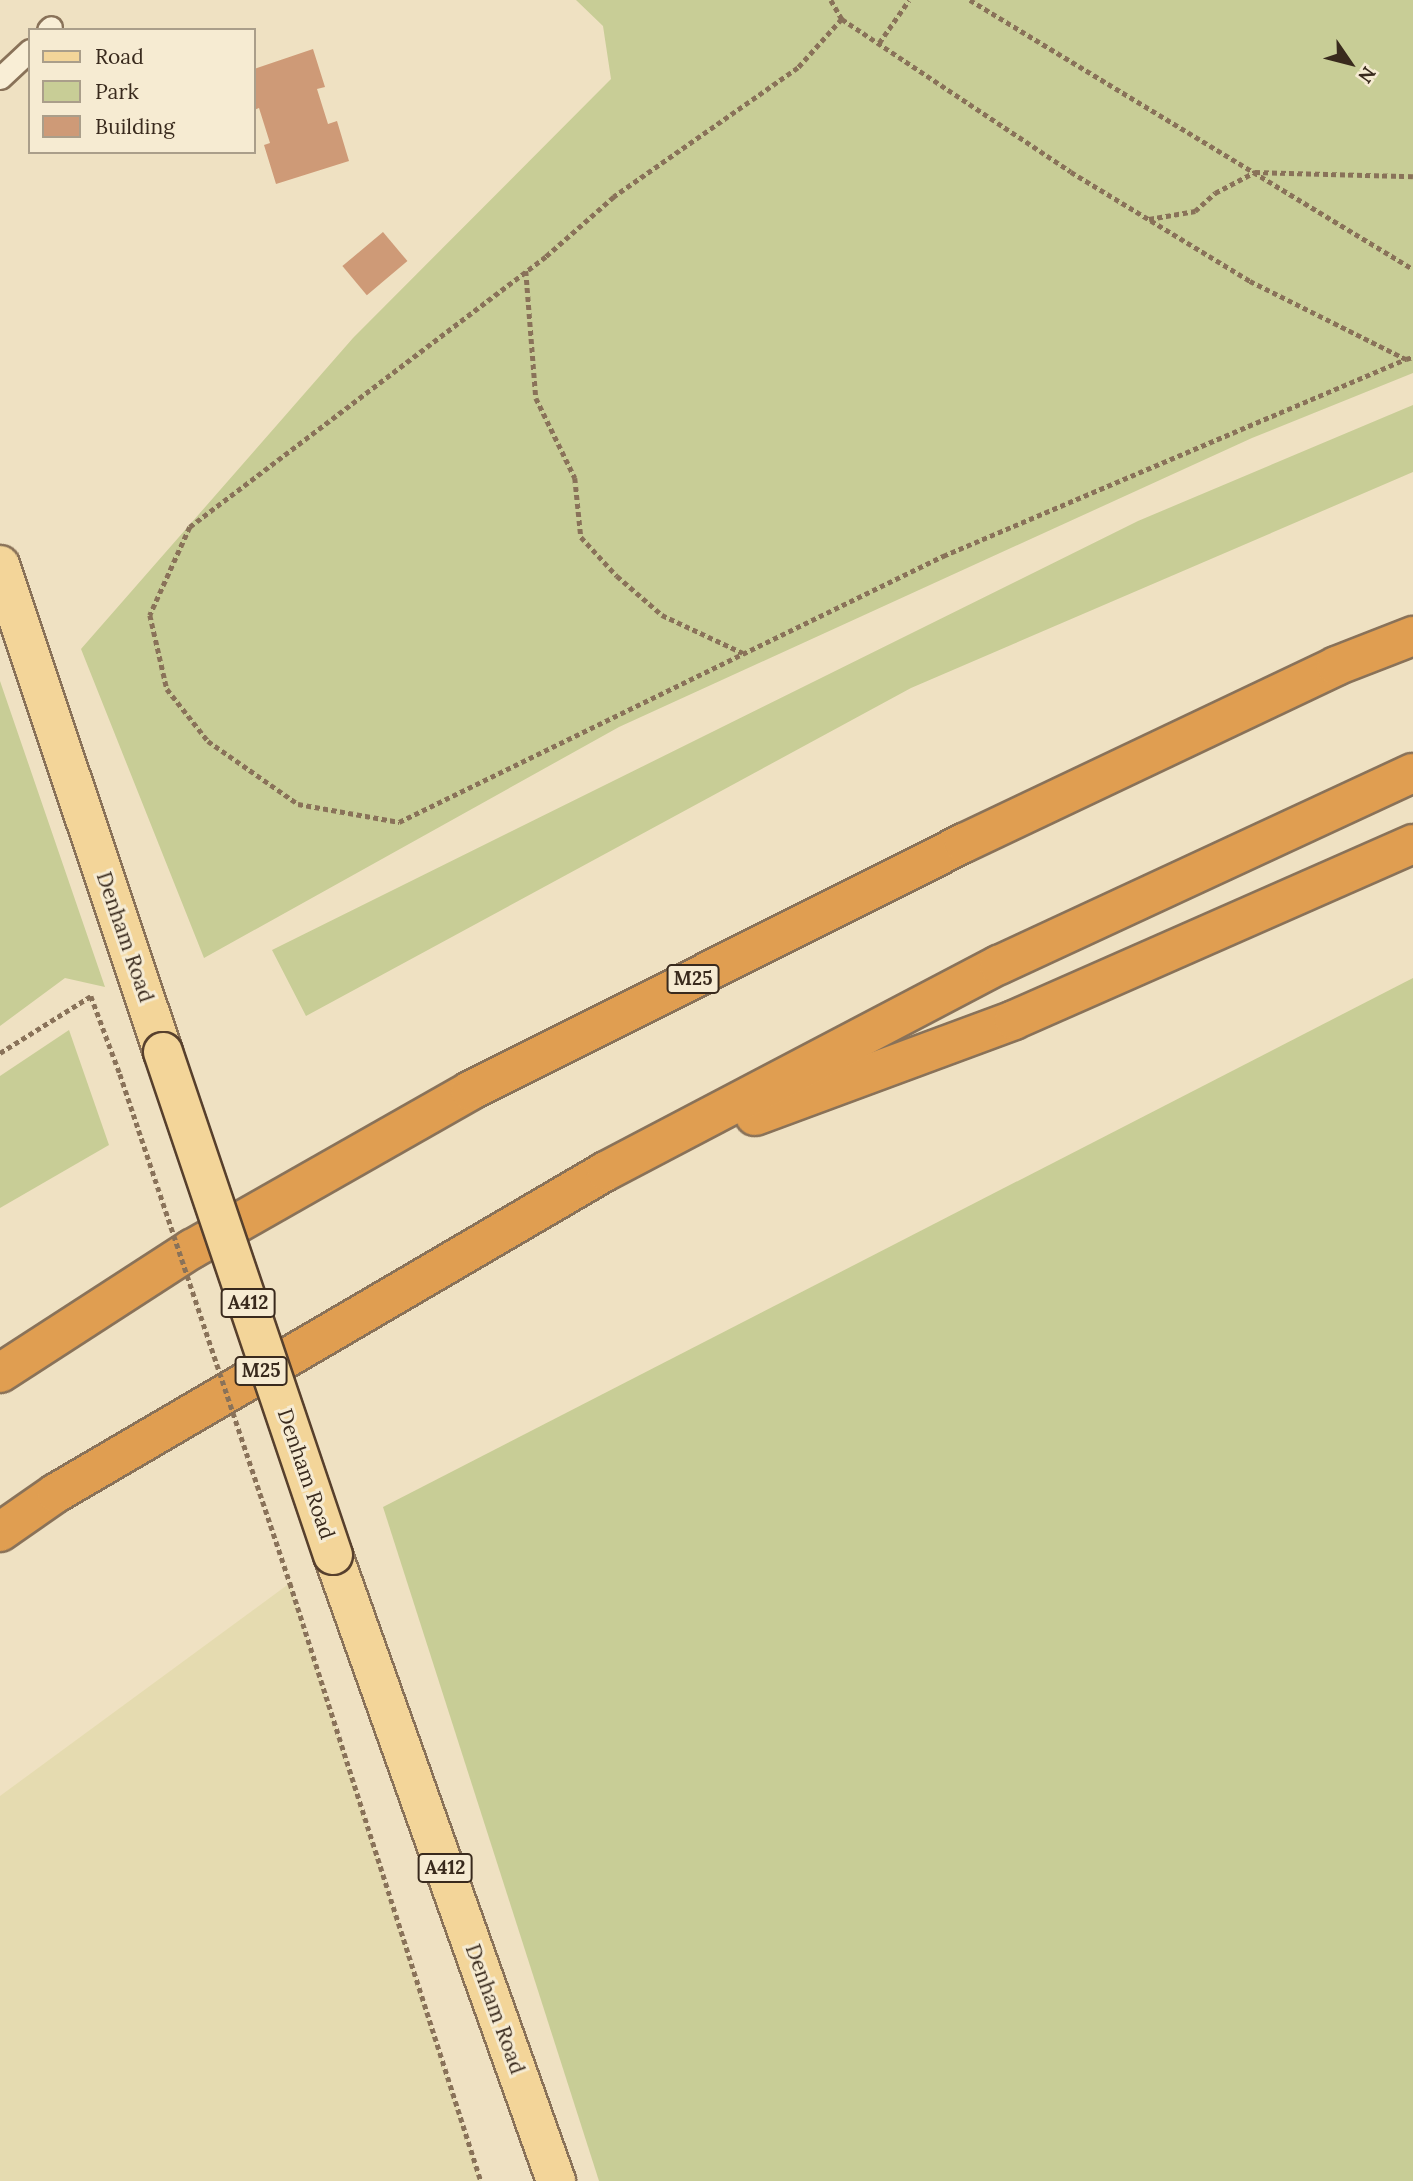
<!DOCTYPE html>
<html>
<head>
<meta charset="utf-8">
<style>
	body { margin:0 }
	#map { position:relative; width:1413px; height:2181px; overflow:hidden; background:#efe1c2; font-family:Lora,serif }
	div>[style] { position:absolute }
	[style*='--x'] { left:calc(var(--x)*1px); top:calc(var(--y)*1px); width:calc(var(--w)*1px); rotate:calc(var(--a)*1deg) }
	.farmland>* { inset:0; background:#e5dbb0 }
	.green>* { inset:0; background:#c8cd96 }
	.building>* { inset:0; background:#ce9a77; transform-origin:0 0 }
	.path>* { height:4.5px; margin-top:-2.25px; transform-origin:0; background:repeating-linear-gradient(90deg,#897259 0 5px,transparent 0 8.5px) }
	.roads { filter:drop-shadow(2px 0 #897259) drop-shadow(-2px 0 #897259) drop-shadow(0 2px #897259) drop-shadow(0 -2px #897259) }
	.service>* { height:21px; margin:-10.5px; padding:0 10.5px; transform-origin:10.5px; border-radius:10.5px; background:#f9eed6 }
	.primary>* { height:38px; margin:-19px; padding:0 19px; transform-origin:19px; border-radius:19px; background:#f3d599 }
	.motorway>* { height:38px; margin:-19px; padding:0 19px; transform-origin:19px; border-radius:19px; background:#e09e51 }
	.path-bridge>* { height:4.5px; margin-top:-2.25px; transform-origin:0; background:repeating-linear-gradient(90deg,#897259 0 5px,transparent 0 8.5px) }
	.bridges { filter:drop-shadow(2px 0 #57402d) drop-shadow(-2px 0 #57402d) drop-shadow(0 2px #57402d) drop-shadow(0 -2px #57402d) }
	.primary-bridge>* { height:38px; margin:-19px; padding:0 19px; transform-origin:19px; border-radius:19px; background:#f3d599 }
	span { translate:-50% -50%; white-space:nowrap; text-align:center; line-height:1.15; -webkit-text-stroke:6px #f6ebd2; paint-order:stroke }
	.shield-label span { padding:2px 5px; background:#f6ebd2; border:2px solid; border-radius:5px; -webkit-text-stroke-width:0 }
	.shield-label { font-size:19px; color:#392a1d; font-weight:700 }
	.street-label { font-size:21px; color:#392a1d }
	.legend { position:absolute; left:28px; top:28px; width:228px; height:126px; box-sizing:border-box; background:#f6ebd2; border:2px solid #aa9e8a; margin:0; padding:9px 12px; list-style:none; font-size:21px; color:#392a1d }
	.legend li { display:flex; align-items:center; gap:14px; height:35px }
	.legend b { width:35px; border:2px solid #aa9e8a }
	.north { position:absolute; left:1315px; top:28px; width:70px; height:70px; -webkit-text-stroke:5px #f6ebd2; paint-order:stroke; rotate:125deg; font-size:19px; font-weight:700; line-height:28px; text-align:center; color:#392a1d }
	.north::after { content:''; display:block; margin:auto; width:24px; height:32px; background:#392a1d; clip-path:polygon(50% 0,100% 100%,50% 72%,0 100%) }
</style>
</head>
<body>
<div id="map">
	<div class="farmland">
		<i style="clip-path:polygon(290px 1583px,481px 2181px,0 2181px,0 1796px)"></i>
	</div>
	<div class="green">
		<i style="clip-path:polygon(576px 0,1413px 0,1413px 373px,1252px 438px,619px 727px,204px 958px,81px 649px,353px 338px,611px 79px,603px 26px)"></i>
		<i style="clip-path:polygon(1413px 405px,1413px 472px,911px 688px,306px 1016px,272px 950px,1138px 521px)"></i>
		<i style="clip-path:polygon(0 681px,105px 987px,65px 978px,0 1026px)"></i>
		<i style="clip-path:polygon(1413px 978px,1413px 2181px,599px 2181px,383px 1507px)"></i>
		<i style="clip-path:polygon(69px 1030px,109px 1145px,0 1208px,0 1076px)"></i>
	</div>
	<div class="building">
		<i style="clip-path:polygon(313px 49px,325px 87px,317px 89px,328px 124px,337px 121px,349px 161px,276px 184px,264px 145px,270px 143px,259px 108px,254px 110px,254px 69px)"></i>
		<i style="left:383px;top:232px;width:38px;height:53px;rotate:50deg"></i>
	</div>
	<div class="path">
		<i style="--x:831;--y:0;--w:22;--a:60"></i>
		<i style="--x:842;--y:19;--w:275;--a:33.7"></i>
		<i style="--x:1071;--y:172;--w:210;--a:31.3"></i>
		<i style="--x:1250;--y:281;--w:174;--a:26.6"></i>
		<i style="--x:1406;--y:359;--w:7;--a:-16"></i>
		<i style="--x:970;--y:0;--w:518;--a:31.27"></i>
		<i style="--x:842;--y:19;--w:66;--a:131.9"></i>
		<i style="--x:798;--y:68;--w:225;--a:145"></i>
		<i style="--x:614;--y:197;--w:91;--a:138.6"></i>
		<i style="--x:546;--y:257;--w:447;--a:142.8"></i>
		<i style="--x:190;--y:527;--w:97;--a:114.4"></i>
		<i style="--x:150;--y:615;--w:76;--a:77.1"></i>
		<i style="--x:167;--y:689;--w:66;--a:51.7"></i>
		<i style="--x:208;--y:741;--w:110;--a:35"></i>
		<i style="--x:298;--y:804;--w:103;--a:10.1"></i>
		<i style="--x:399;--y:822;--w:606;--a:-26.06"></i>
		<i style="--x:943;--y:556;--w:503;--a:-23.05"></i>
		<i style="--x:879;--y:43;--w:52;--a:-55.1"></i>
		<i style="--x:1149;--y:219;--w:47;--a:-9.9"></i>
		<i style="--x:1195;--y:211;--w:27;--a:-42"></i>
		<i style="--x:1215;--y:193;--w:45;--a:-27.7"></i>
		<i style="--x:1255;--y:172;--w:158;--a:1.5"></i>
		<i style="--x:526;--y:271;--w:127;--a:85.5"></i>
		<i style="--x:536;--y:398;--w:89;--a:64"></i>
		<i style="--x:575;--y:478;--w:59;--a:84.2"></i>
		<i style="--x:581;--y:537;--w:53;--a:47.3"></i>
		<i style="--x:617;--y:576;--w:60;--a:40.9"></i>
		<i style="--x:662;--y:615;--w:89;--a:25.1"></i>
		<i style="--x:0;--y:1053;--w:107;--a:-32.1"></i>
		<i style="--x:91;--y:996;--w:83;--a:69.6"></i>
		<i style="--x:290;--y:1583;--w:628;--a:72.29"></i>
	</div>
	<div class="roads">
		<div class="service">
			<i style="--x:48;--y:30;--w:4;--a:-45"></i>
			<i style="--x:0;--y:78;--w:41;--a:-43"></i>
		</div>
		<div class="primary">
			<i style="--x:0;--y:565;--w:514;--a:71.49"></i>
			<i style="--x:333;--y:1555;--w:665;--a:70.39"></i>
		</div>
		<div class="motorway">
			<i style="--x:755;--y:1116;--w:276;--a:-20.3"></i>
			<i style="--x:1014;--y:1020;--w:436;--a:-23.8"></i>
			<i style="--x:0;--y:1373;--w:229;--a:-32.9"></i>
			<i style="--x:192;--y:1249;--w:320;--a:-29.6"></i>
			<i style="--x:470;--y:1091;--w:553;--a:-26.66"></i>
			<i style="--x:964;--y:843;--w:412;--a:-25.4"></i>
			<i style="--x:1336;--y:666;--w:83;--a:-21.3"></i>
			<i style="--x:0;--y:1532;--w:68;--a:-34.9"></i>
			<i style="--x:56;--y:1493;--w:637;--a:-30.35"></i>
			<i style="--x:606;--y:1171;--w:444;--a:-27.7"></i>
			<i style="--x:999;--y:965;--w:456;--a:-24.9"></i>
		</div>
	</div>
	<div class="path-bridge">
		<i style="--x:120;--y:1074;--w:537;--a:71.53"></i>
	</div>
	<div class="bridges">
		<div class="primary-bridge">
			<i style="--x:163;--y:1052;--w:531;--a:71.33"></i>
		</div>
	</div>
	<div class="shield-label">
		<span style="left:693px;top:979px">M25</span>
		<span style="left:248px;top:1303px">A412</span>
		<span style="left:261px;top:1371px">M25</span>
		<span style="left:445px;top:1868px">A412</span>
	</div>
	<div class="street-label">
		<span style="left:125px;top:937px;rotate:71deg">Denham Road</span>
		<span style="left:306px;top:1474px;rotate:71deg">Denham Road</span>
		<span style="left:495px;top:2009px;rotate:70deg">Denham Road</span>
	</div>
	<ul class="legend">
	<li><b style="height:9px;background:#f3d599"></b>Road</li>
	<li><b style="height:19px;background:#c8cd96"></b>Park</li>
	<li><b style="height:19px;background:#ce9a77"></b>Building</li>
	</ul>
	<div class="north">N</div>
</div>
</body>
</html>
